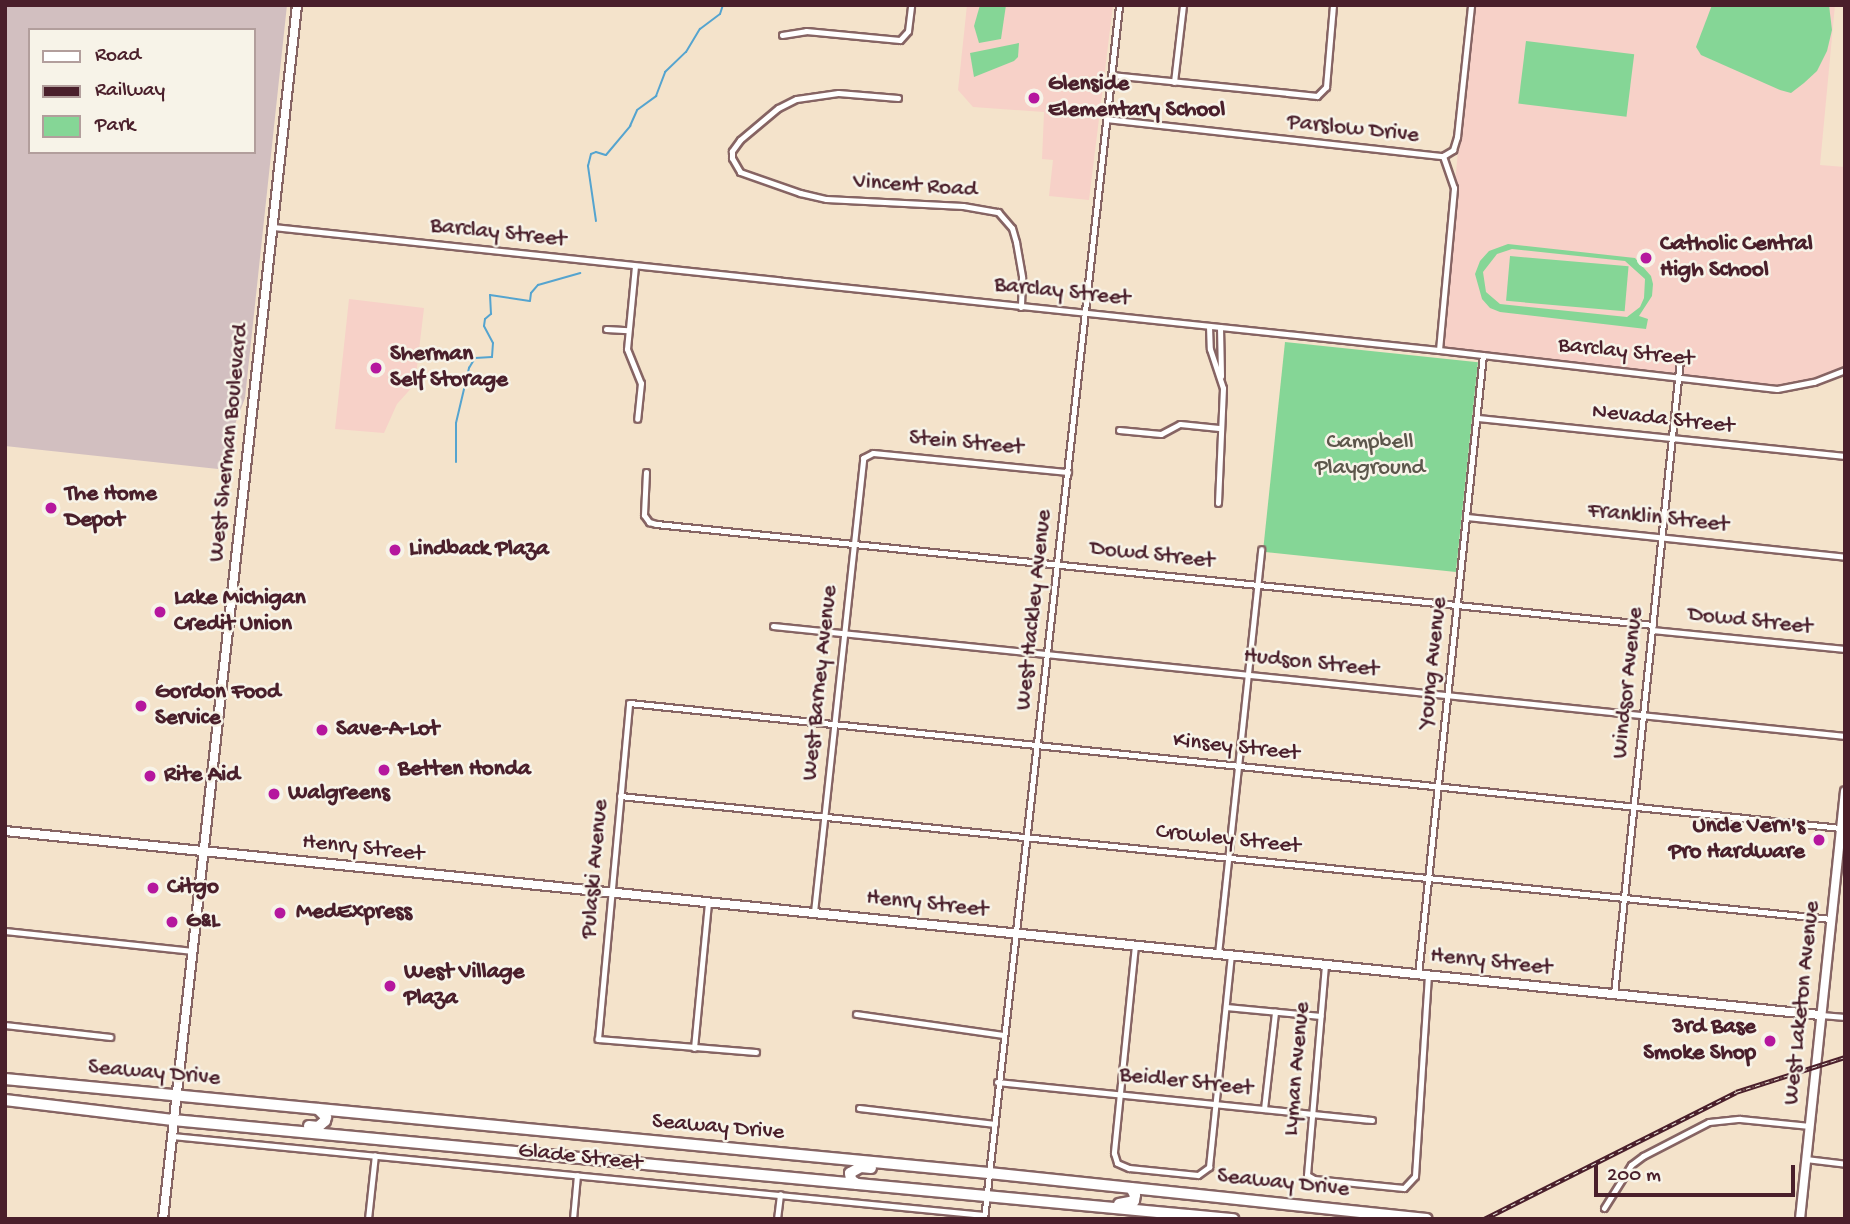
<!DOCTYPE html>
<html>
<head>
<meta charset="utf-8">
<style>
	body { margin:0 }
	#map { position:relative; width:1850px; height:1224px; overflow:hidden; background:#f4e3cb; font-family:"Gochi Hand",sans-serif }
	div>[style] { position:absolute }
	[style*='--x'] { left:calc(var(--x)*1px); top:calc(var(--y)*1px); width:calc(var(--w)*1px); rotate:calc(var(--a)*1deg) }
	.built>* { inset:0; background:#f7d1c8 }
	.industrial>* { inset:0; background:#d2bfc0 }
	.green>* { inset:0; background:#85d696; transform-origin:0 0 }
	.stream>* { height:2px; margin:-1px; padding:0 1px; transform-origin:1px; border-radius:1px; background:#55a4cf }
	.roads { filter:drop-shadow(2px 0 #866463) drop-shadow(-2px 0 #866463) drop-shadow(0 2px #866463) drop-shadow(0 -2px #866463) }
	.street>* { height:5px; margin:-2.5px; padding:0 2.5px; transform-origin:2.5px; border-radius:2.5px; background:#fff }
	.secondary>* { height:8px; margin:-4px; padding:0 4px; transform-origin:4px; border-radius:4px; background:#fff }
	.highway>* { height:10px; margin:-5px; padding:0 5px; transform-origin:5px; border-radius:5px; background:#fff }
	.rail>* { height:4.5px; margin-top:-2.25px; transform-origin:0; background:repeating-linear-gradient(90deg,#f7f3e8 0 5px,#4a1f2b 0 10px); box-sizing:border-box; border-block:2px solid #4a1f2b }
	.dots>* { width:19px; height:19px; translate:-50% -50%; box-sizing:border-box; border:4px solid #f7f3e8; border-radius:50% }
	span { translate:-50% -50%; white-space:nowrap; text-align:center; line-height:1.15; -webkit-text-stroke:5px #f7f3e8; paint-order:stroke }
	.poi-label { font-size:23px; color:#4a1f2b; font-weight:700 }
	.left { translate:0 -50%; text-align:left }
	.right { translate:-100% -50%; text-align:right }
	.street-label { font-size:23px; color:#4a1f2b }
	.park-label { font-size:23px; color:#5c564b }
	.frame { position:absolute; inset:0; border:7px solid #4a1f2b; pointer-events:none }
	.legend { position:absolute; left:28px; top:28px; width:228px; height:126px; box-sizing:border-box; background:#f7f3e8; border:2px solid #b29e9c; margin:0; padding:9px 12px; list-style:none; font-size:21px; color:#4a1f2b }
	.legend li { display:flex; align-items:center; gap:14px; height:35px }
	.legend b { width:35px; border:2px solid #b29e9c }
	.scale { position:absolute; left:1594px; top:1165px; width:201px; height:32px; box-sizing:border-box; border:4px solid #4a1f2b; border-top:0; padding-left:9px; font-size:21px; line-height:24px; white-space:nowrap; color:#4a1f2b; -webkit-text-stroke:5px #f7f3e8; paint-order:stroke }
</style>
</head>
<body>
<div id="map">
	<div class="built">
		<i style="clip-path:polygon(967px 5px,1113px 5px,1089px 200px,1049px 196px,1053px 160px,1042px 159px,1044px 112px,973px 107px,958px 90px)"></i>
		<i style="clip-path:polygon(1472px 5px,1835px 5px,1820px 165px,1845px 167px,1845px 370px,1814px 382px,1777px 389px,1439px 350px)"></i>
		<i style="clip-path:polygon(349px 299px,424px 308px,415px 384px,397px 404px,384px 433px,335px 429px)"></i>
	</div>
	<div class="industrial">
		<i style="clip-path:polygon(evenodd,5px 5px,287px 5px,245px 398px,218px 469px,5px 446px,5px 5px,30px 30px,254px 30px,254px 152px,30px 152px,30px 30px)"></i>
	</div>
	<div class="green">
		<i style="clip-path:polygon(980px 5px,1006px 5px,1001px 39px,979px 43px,974px 26px)"></i>
		<i style="clip-path:polygon(1712px 5px,1829px 5px,1832px 30px,1827px 51px,1817px 71px,1804px 83px,1791px 93px,1780px 90px,1701px 55px,1696px 47px)"></i>
		<i style="left:1526px;top:41px;width:109px;height:63px;rotate:7deg"></i>
		<i style="clip-path:polygon(1019px 43px,1018px 57px,1014px 61px,974px 77px,970px 53px)"></i>
		<i style="clip-path:polygon(evenodd,1508px 244px,1635px 258px,1651px 276px,1653px 284px,1652px 296px,1639px 316px,1648px 319px,1646px 329px,1500px 312px,1490px 308px,1482px 299px,1475px 274px,1480px 261px,1489px 251px,1508px 244px,1512px 249px,1625px 261px,1645px 279px,1644px 298px,1640px 307px,1627px 317px,1500px 304px,1486px 292px,1483px 272px,1497px 254px,1512px 249px)"></i>
		<i style="left:1510px;top:256px;width:119px;height:45px;rotate:5deg"></i>
		<i style="left:1285px;top:342px;width:194px;height:211px;rotate:6deg"></i>
	</div>
	<div class="stream">
		<i style="--x:596;--y:221;--w:56;--a:-98.3"></i>
		<i style="--x:588;--y:166;--w:12;--a:-76"></i>
		<i style="--x:591;--y:154;--w:5;--a:-22"></i>
		<i style="--x:596;--y:152;--w:10;--a:17"></i>
		<i style="--x:606;--y:155;--w:38;--a:-50"></i>
		<i style="--x:630;--y:126;--w:17;--a:-66"></i>
		<i style="--x:637;--y:110;--w:24;--a:-36"></i>
		<i style="--x:656;--y:96;--w:26;--a:-69"></i>
		<i style="--x:665;--y:72;--w:29;--a:-44"></i>
		<i style="--x:686;--y:52;--w:27;--a:-59"></i>
		<i style="--x:700;--y:29;--w:25;--a:-37"></i>
		<i style="--x:720;--y:14;--w:9;--a:-72"></i>
		<i style="--x:456;--y:462;--w:39;--a:-90"></i>
		<i style="--x:456;--y:423;--w:57;--a:-76.7"></i>
		<i style="--x:469;--y:368;--w:12;--a:-59"></i>
		<i style="--x:475;--y:358;--w:17;--a:-3"></i>
		<i style="--x:492;--y:357;--w:14;--a:-86"></i>
		<i style="--x:493;--y:343;--w:19;--a:-118"></i>
		<i style="--x:484;--y:326;--w:7;--a:-82"></i>
		<i style="--x:485;--y:319;--w:8;--a:-40"></i>
		<i style="--x:491;--y:314;--w:19;--a:-93"></i>
		<i style="--x:490;--y:295;--w:40;--a:8.5"></i>
		<i style="--x:530;--y:301;--w:8;--a:-83"></i>
		<i style="--x:531;--y:293;--w:11;--a:-49"></i>
		<i style="--x:538;--y:285;--w:44;--a:-15.9"></i>
	</div>
	<div class="roads">
		<div class="street">
			<i style="--x:782;--y:35;--w:24;--a:-9"></i>
			<i style="--x:806;--y:31;--w:94;--a:5.5"></i>
			<i style="--x:900;--y:40;--w:12;--a:-48"></i>
			<i style="--x:908;--y:31;--w:26;--a:-83"></i>
			<i style="--x:1111;--y:75;--w:207;--a:5.8"></i>
			<i style="--x:1317;--y:96;--w:13;--a:-45"></i>
			<i style="--x:1326;--y:87;--w:82;--a:-85.1"></i>
			<i style="--x:1174;--y:82;--w:78;--a:-83.3"></i>
			<i style="--x:898;--y:98;--w:60;--a:-175.2"></i>
			<i style="--x:838;--y:93;--w:42;--a:171.9"></i>
			<i style="--x:796;--y:99;--w:20;--a:153"></i>
			<i style="--x:778;--y:108;--w:50;--a:139.9"></i>
			<i style="--x:740;--y:140;--w:14;--a:126"></i>
			<i style="--x:732;--y:151;--w:7;--a:90"></i>
			<i style="--x:732;--y:158;--w:16;--a:60"></i>
			<i style="--x:740;--y:172;--w:64;--a:19.3"></i>
			<i style="--x:800;--y:193;--w:27;--a:13"></i>
			<i style="--x:826;--y:199;--w:137;--a:2.9"></i>
			<i style="--x:963;--y:206;--w:36;--a:10"></i>
			<i style="--x:998;--y:212;--w:21;--a:49"></i>
			<i style="--x:1012;--y:228;--w:15;--a:74"></i>
			<i style="--x:1016;--y:242;--w:36;--a:80"></i>
			<i style="--x:1022;--y:277;--w:30;--a:92"></i>
			<i style="--x:1106;--y:119;--w:339;--a:6.3"></i>
			<i style="--x:1443;--y:156;--w:12;--a:-31"></i>
			<i style="--x:1453;--y:150;--w:14;--a:-73"></i>
			<i style="--x:1457;--y:137;--w:133;--a:-83.9"></i>
			<i style="--x:273;--y:227;--w:1172;--a:6.02"></i>
			<i style="--x:1439;--y:350;--w:340;--a:6.6"></i>
			<i style="--x:1777;--y:389;--w:38;--a:-11"></i>
			<i style="--x:1814;--y:382;--w:33;--a:-21"></i>
			<i style="--x:635;--y:266;--w:83;--a:95.5"></i>
			<i style="--x:627;--y:349;--w:37;--a:68"></i>
			<i style="--x:641;--y:383;--w:36;--a:96"></i>
			<i style="--x:1209;--y:326;--w:23;--a:88"></i>
			<i style="--x:1210;--y:349;--w:41;--a:71.6"></i>
			<i style="--x:1223;--y:388;--w:115;--a:92.5"></i>
			<i style="--x:1220;--y:327;--w:49;--a:88.8"></i>
			<i style="--x:606;--y:329;--w:22;--a:3"></i>
			<i style="--x:1439;--y:350;--w:163;--a:-84.7"></i>
			<i style="--x:1454;--y:188;--w:34;--a:-109"></i>
			<i style="--x:1478;--y:418;--w:369;--a:5.9"></i>
			<i style="--x:1119;--y:430;--w:42;--a:5.4"></i>
			<i style="--x:1161;--y:434;--w:21;--a:-28"></i>
			<i style="--x:1180;--y:424;--w:39;--a:6"></i>
			<i style="--x:646;--y:472;--w:43;--a:92.7"></i>
			<i style="--x:644;--y:515;--w:9;--a:54"></i>
			<i style="--x:649;--y:522;--w:7;--a:16"></i>
			<i style="--x:656;--y:524;--w:1002;--a:5.78"></i>
			<i style="--x:1467;--y:517;--w:380;--a:6"></i>
			<i style="--x:773;--y:626;--w:1078;--a:5.86"></i>
			<i style="--x:1652;--y:630;--w:194;--a:5.6"></i>
			<i style="--x:620;--y:796;--w:1217;--a:5.8"></i>
			<i style="--x:814;--y:912;--w:457;--a:-83.8"></i>
			<i style="--x:863;--y:458;--w:11;--a:-27"></i>
			<i style="--x:873;--y:453;--w:196;--a:5.6"></i>
			<i style="--x:5;--y:931;--w:189;--a:6.1"></i>
			<i style="--x:1135;--y:945;--w:209;--a:95.8"></i>
			<i style="--x:1114;--y:1153;--w:10;--a:73"></i>
			<i style="--x:1117;--y:1163;--w:13;--a:23"></i>
			<i style="--x:1129;--y:1168;--w:69;--a:5.8"></i>
			<i style="--x:1198;--y:1175;--w:14;--a:-36"></i>
			<i style="--x:1209;--y:1167;--w:213;--a:-84.1"></i>
			<i style="--x:1218;--y:954;--w:407;--a:-83.9"></i>
			<i style="--x:1325;--y:965;--w:211;--a:94.9"></i>
			<i style="--x:1307;--y:1175;--w:8;--a:30"></i>
			<i style="--x:1314;--y:1179;--w:90;--a:5.7"></i>
			<i style="--x:1404;--y:1188;--w:16;--a:-47"></i>
			<i style="--x:1415;--y:1176;--w:200;--a:-86.3"></i>
			<i style="--x:1418;--y:975;--w:623;--a:-84.02"></i>
			<i style="--x:1614;--y:994;--w:637;--a:-84.06"></i>
			<i style="--x:1226;--y:1007;--w:95;--a:5.4"></i>
			<i style="--x:856;--y:1014;--w:148;--a:8.1"></i>
			<i style="--x:1821;--y:1015;--w:24;--a:5"></i>
			<i style="--x:5;--y:1025;--w:106;--a:6.5"></i>
			<i style="--x:694;--y:1048;--w:146;--a:-84.5"></i>
			<i style="--x:756;--y:1052;--w:159;--a:-175.3"></i>
			<i style="--x:598;--y:1039;--w:337;--a:-84.7"></i>
			<i style="--x:629;--y:703;--w:1217;--a:5.89"></i>
			<i style="--x:997;--y:1082;--w:377;--a:5.8"></i>
			<i style="--x:859;--y:1108;--w:137;--a:6.7"></i>
			<i style="--x:1264;--y:1109;--w:98;--a:-83.5"></i>
			<i style="--x:172;--y:1136;--w:816;--a:5.56"></i>
			<i style="--x:1806;--y:1159;--w:39;--a:7"></i>
			<i style="--x:1604;--y:1208;--w:51;--a:-57.9"></i>
			<i style="--x:1631;--y:1165;--w:15;--a:-37"></i>
			<i style="--x:1643;--y:1156;--w:74;--a:-27.3"></i>
			<i style="--x:1709;--y:1122;--w:31;--a:-6"></i>
			<i style="--x:1740;--y:1119;--w:70;--a:5.7"></i>
			<i style="--x:368;--y:1219;--w:64;--a:-83.8"></i>
			<i style="--x:573;--y:1219;--w:44;--a:-84.8"></i>
			<i style="--x:777;--y:1219;--w:25;--a:-83"></i>
			<i style="--x:984;--y:1219;--w:1221;--a:-83.65"></i>
		</div>
		<div class="secondary">
			<i style="--x:5;--y:831;--w:1825;--a:5.79"></i>
			<i style="--x:163;--y:1219;--w:1221;--a:-83.7"></i>
			<i style="--x:1800;--y:1219;--w:430;--a:-84"></i>
		</div>
		<div class="highway">
			<i style="--x:5;--y:1079;--w:988;--a:5.46"></i>
			<i style="--x:989;--y:1173;--w:440;--a:6"></i>
			<i style="--x:5;--y:1100;--w:169;--a:6.8"></i>
			<i style="--x:173;--y:1120;--w:1065;--a:5.34"></i>
			<i style="--x:309;--y:1126;--w:9;--a:6"></i>
			<i style="--x:318;--y:1127;--w:9;--a:-41"></i>
			<i style="--x:325;--y:1121;--w:4;--a:-76"></i>
			<i style="--x:326;--y:1117;--w:11;--a:-135"></i>
			<i style="--x:857;--y:1184;--w:7;--a:-146"></i>
			<i style="--x:851;--y:1180;--w:7;--a:-98"></i>
			<i style="--x:850;--y:1173;--w:13;--a:-29"></i>
			<i style="--x:861;--y:1167;--w:10;--a:6"></i>
			<i style="--x:1119;--y:1204;--w:15;--a:-11"></i>
			<i style="--x:1134;--y:1201;--w:6;--a:-81"></i>
			<i style="--x:1135;--y:1195;--w:8;--a:-120"></i>
		</div>
	</div>
	<div class="rail">
		<i style="--x:1484;--y:1219;--w:282;--a:-26.7"></i>
		<i style="--x:1736;--y:1092;--w:114;--a:-17.8"></i>
	</div>
	<div class="dots">
		<i style="left:1034px;top:98px;background:#b5179e"></i>
		<i style="left:1646px;top:258px;background:#b5179e"></i>
		<i style="left:376px;top:368px;background:#b5179e"></i>
		<i style="left:51px;top:508px;background:#b5179e"></i>
		<i style="left:395px;top:550px;background:#b5179e"></i>
		<i style="left:160px;top:612px;background:#b5179e"></i>
		<i style="left:141px;top:706px;background:#b5179e"></i>
		<i style="left:322px;top:730px;background:#b5179e"></i>
		<i style="left:384px;top:770px;background:#b5179e"></i>
		<i style="left:150px;top:776px;background:#b5179e"></i>
		<i style="left:274px;top:794px;background:#b5179e"></i>
		<i style="left:1819px;top:840px;background:#b5179e"></i>
		<i style="left:153px;top:888px;background:#b5179e"></i>
		<i style="left:280px;top:913px;background:#b5179e"></i>
		<i style="left:172px;top:922px;background:#b5179e"></i>
		<i style="left:390px;top:986px;background:#b5179e"></i>
		<i style="left:1770px;top:1041px;background:#b5179e"></i>
	</div>
	<div class="poi-label">
		<span class="left" style="left:1048px;top:98px">Glenside<br>Elementary School</span>
		<span class="left" style="left:1660px;top:258px">Catholic Central<br>High School</span>
		<span class="left" style="left:390px;top:368px">Sherman<br>Self Storage</span>
		<span class="left" style="left:65px;top:508px">The Home<br>Depot</span>
		<span class="left" style="left:409px;top:550px">Lindback Plaza</span>
		<span class="left" style="left:174px;top:612px">Lake Michigan<br>Credit Union</span>
		<span class="left" style="left:155px;top:706px">Gordon Food<br>Service</span>
		<span class="left" style="left:336px;top:730px">Save-A-Lot</span>
		<span class="left" style="left:398px;top:770px">Betten Honda</span>
		<span class="left" style="left:164px;top:776px">Rite Aid</span>
		<span class="left" style="left:288px;top:794px">Walgreens</span>
		<span class="right" style="left:1805px;top:840px">Uncle Vern's<br>Pro Hardware</span>
		<span class="left" style="left:167px;top:888px">Citgo</span>
		<span class="left" style="left:296px;top:913px">MedExpress</span>
		<span class="left" style="left:186px;top:922px">G&amp;L</span>
		<span class="left" style="left:404px;top:986px">West Village<br>Plaza</span>
		<span class="right" style="left:1756px;top:1041px">3rd Base<br>Smoke Shop</span>
	</div>
	<div class="street-label">
		<span style="left:1353px;top:130px;rotate:6deg">Parslow Drive</span>
		<span style="left:915px;top:187px;rotate:4deg">Vincent Road</span>
		<span style="left:498px;top:234px;rotate:6deg">Barclay Street</span>
		<span style="left:1062px;top:293px;rotate:6deg">Barclay Street</span>
		<span style="left:1626px;top:353px;rotate:6deg">Barclay Street</span>
		<span style="left:1663px;top:420px;rotate:6deg">Nevada Street</span>
		<span style="left:230px;top:443px;rotate:-84deg">West Sherman Boulevard</span>
		<span style="left:966px;top:444px;rotate:5deg">Stein Street</span>
		<span style="left:1658px;top:519px;rotate:6deg">Franklin Street</span>
		<span style="left:1152px;top:556px;rotate:6deg">Dowd Street</span>
		<span style="left:1035px;top:610px;rotate:-84deg">West Hackley Avenue</span>
		<span style="left:1750px;top:622px;rotate:6deg">Dowd Street</span>
		<span style="left:1434px;top:663px;rotate:-84deg">Young Avenue</span>
		<span style="left:1311px;top:664px;rotate:6deg">Hudson Street</span>
		<span style="left:821px;top:683px;rotate:-84deg">West Barney Avenue</span>
		<span style="left:1629px;top:683px;rotate:-84deg">Windsor Avenue</span>
		<span style="left:1236px;top:748px;rotate:6deg">Kinsey Street</span>
		<span style="left:1228px;top:840px;rotate:6deg">Crowley Street</span>
		<span style="left:363px;top:849px;rotate:6deg">Henry Street</span>
		<span style="left:596px;top:869px;rotate:-85deg">Pulaski Avenue</span>
		<span style="left:927px;top:905px;rotate:6deg">Henry Street</span>
		<span style="left:1491px;top:963px;rotate:6deg">Henry Street</span>
		<span style="left:1803px;top:1003px;rotate:-84deg">West Laketon Avenue</span>
		<span style="left:1298px;top:1069px;rotate:-85deg">Lyman Avenue</span>
		<span style="left:154px;top:1074px;rotate:5deg">Seaway Drive</span>
		<span style="left:1186px;top:1083px;rotate:6deg">Beidler Street</span>
		<span style="left:718px;top:1128px;rotate:5deg">Seaway Drive</span>
		<span style="left:580px;top:1158px;rotate:6deg">Glade Street</span>
		<span style="left:1283px;top:1184px;rotate:6deg">Seaway Drive</span>
	</div>
	<div class="park-label">
		<span style="left:1370px;top:456px">Campbell<br>Playground</span>
	</div>
	<div class="frame"></div>
	<ul class="legend">
	<li><b style="height:9px;background:#fff"></b>Road</li>
	<li><b style="height:9px;background:#4a1f2b"></b>Railway</li>
	<li><b style="height:19px;background:#85d696"></b>Park</li>
	</ul>
	<div class="scale">200 m</div>
</div>
</body>
</html>
